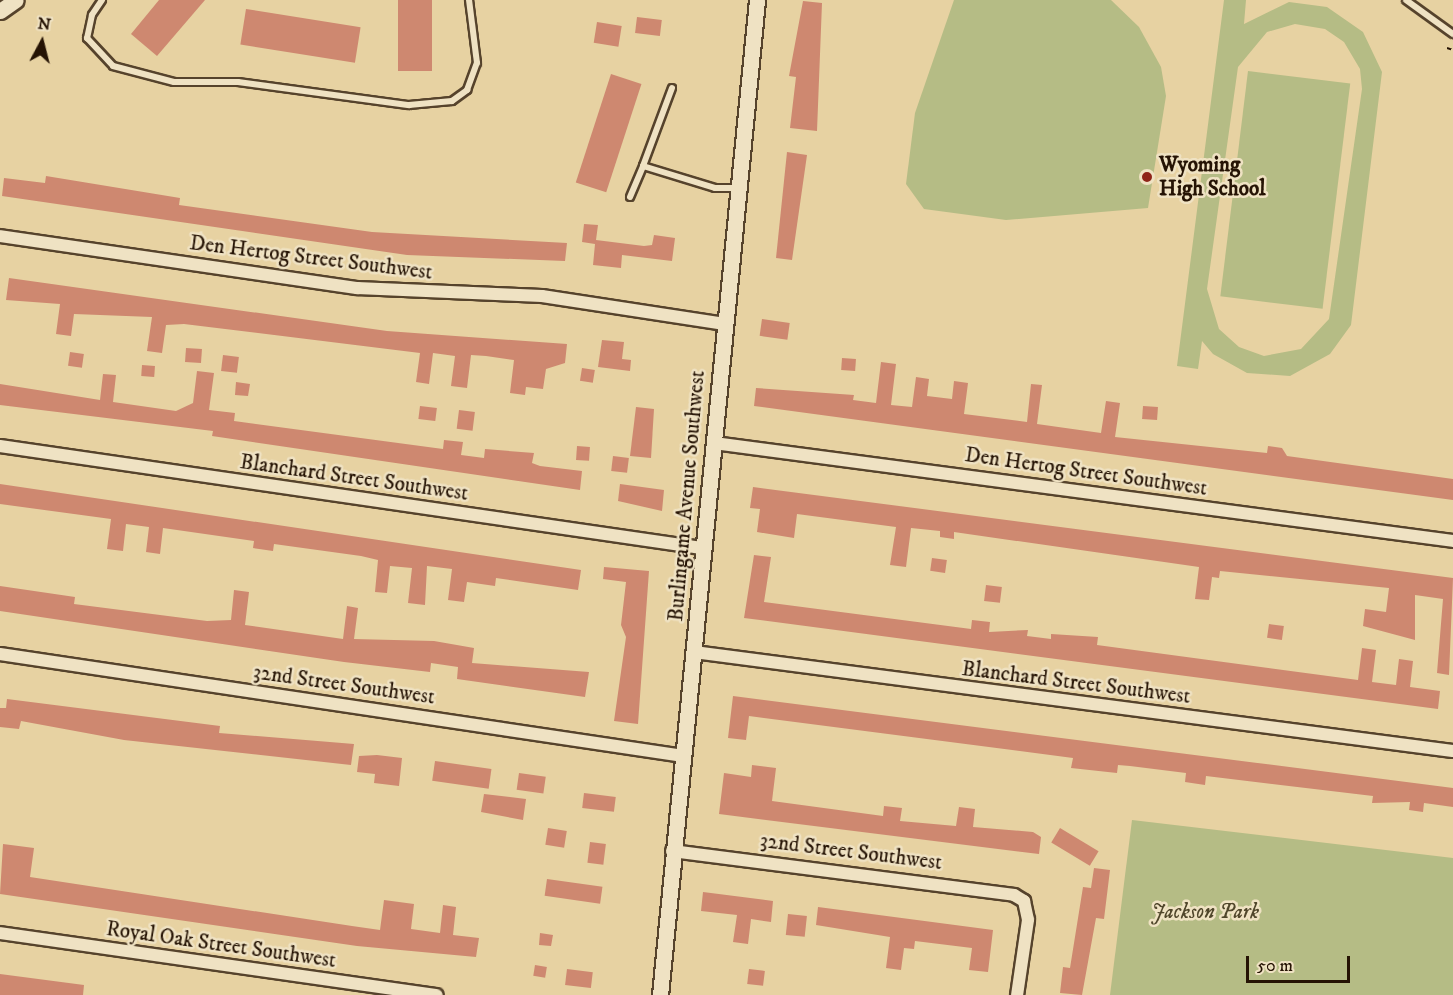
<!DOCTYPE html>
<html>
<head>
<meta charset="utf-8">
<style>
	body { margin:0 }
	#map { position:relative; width:1453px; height:995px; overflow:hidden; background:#e7d2a2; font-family:"IM FELL DW Pica",serif }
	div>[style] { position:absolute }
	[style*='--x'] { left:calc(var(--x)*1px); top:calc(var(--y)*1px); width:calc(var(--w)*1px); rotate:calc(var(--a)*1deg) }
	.green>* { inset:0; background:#b5bc85; transform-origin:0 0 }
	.building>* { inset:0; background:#ce8870; transform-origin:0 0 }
	.path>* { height:2px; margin-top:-1px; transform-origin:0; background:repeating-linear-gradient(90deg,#251304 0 4.5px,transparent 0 7.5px) }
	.roads { filter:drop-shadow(2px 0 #56432c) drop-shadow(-2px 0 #56432c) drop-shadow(0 2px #56432c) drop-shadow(0 -2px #56432c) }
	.service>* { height:6px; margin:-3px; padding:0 3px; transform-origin:3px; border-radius:3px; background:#efe2c3 }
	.minor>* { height:12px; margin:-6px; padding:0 6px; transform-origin:6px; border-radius:6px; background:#efe2c3 }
	.tertiary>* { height:15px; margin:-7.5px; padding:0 7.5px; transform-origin:7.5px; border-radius:7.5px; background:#efe2c3 }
	.dots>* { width:16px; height:16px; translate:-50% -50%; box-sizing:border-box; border:3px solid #efe2c3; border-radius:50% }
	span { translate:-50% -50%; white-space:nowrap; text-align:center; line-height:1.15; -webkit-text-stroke:5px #efe2c3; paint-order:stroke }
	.poi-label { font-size:21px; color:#251304; font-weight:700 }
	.left { translate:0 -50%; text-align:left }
	.street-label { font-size:21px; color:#251304 }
	.park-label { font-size:21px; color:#50462b; font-style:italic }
	.north { position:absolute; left:12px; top:12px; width:60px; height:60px; -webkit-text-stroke:4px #efe2c3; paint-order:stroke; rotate:7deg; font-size:16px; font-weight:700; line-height:24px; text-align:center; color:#251304 }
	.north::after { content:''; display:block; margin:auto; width:21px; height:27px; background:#251304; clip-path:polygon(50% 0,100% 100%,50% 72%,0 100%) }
	.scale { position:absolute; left:1246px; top:956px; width:104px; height:27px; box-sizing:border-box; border:3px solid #251304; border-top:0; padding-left:8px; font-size:18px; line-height:21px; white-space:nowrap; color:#251304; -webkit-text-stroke:4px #efe2c3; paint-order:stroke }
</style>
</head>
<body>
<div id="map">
	<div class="green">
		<i style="clip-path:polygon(954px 0,1111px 0,1139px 27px,1161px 67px,1166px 96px,1148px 208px,1006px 220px,924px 209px,906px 184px,915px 113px)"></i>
		<i style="clip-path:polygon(evenodd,1224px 0,1246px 0,1244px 24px,1289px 2px,1327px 7px,1363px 32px,1382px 72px,1351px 325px,1330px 354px,1290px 376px,1247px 373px,1213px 354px,1202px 341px,1198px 369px,1177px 366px,1224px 0,1295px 24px,1325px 29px,1344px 42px,1360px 69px,1362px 89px,1329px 319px,1301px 349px,1264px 356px,1239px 347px,1219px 329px,1207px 289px,1238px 67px,1267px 32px,1295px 24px)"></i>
		<i style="left:1248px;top:71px;width:103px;height:227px;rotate:7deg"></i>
		<i style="clip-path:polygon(1132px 820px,1453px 858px,1453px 995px,1110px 995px)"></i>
	</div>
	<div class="building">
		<i style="clip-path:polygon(159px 0,205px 0,157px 56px,131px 34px)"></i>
		<i style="left:398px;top:0;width:34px;height:71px"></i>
		<i style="clip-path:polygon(803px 1px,822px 3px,817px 131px,790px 128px,796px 77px,789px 76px)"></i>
		<i style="left:246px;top:9px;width:116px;height:36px;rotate:9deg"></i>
		<i style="left:637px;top:17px;width:25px;height:16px;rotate:7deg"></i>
		<i style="left:597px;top:22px;width:25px;height:21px;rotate:9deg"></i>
		<i style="left:611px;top:74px;width:32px;height:114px;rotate:18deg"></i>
		<i style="clip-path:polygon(787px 152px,807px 155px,792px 260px,776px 258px)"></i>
		<i style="clip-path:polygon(46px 176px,180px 198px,179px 205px,372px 232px,567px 243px,565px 261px,407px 255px,2px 196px,4px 178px,45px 183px)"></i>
		<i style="clip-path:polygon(584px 224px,598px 225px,596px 240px,644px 246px,652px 245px,654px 235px,675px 238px,672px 261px,622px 255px,621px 268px,593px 265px,595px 244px,582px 242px)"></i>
		<i style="clip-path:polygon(9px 278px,387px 331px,567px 344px,565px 363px,546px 369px,543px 389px,526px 387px,525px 395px,510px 393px,514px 360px,486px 356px,471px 355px,467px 388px,451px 386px,455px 356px,433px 353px,429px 384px,416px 382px,420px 353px,184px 324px,166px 325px,162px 353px,147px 351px,152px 317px,74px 314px,71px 336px,56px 334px,60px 304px,6px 300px)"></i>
		<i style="left:762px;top:319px;width:28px;height:17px;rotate:8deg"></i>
		<i style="clip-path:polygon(602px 340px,624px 342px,622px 359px,631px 360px,630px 371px,598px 367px)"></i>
		<i style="left:186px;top:348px;width:16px;height:14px;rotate:4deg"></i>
		<i style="left:70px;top:352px;width:14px;height:14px;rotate:8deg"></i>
		<i style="left:223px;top:355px;width:16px;height:16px;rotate:7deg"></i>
		<i style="left:842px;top:358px;width:14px;height:12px;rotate:4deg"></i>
		<i style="clip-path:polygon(881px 362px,896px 364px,891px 405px,912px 407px,916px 377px,929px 379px,927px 396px,952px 399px,954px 381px,968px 383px,964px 414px,1027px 422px,1031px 384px,1042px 385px,1037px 424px,1101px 433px,1106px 401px,1120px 403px,1115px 437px,1267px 453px,1268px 446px,1282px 448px,1287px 456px,1453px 479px,1453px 500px,754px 406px,756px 388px,854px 395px,853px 400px,876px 403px)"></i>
		<i style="left:142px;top:365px;width:13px;height:11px;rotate:4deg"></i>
		<i style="left:582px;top:368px;width:13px;height:13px;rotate:9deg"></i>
		<i style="clip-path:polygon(197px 371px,214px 373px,209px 410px,235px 413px,234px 421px,443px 449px,444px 440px,463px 442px,461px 455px,484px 458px,485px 449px,534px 453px,532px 463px,540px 466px,582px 471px,580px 490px,212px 436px,213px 431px,0 405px,0 384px,100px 400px,103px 374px,116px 375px,113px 402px,176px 411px,193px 403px)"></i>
		<i style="clip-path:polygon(236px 382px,250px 384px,248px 396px,235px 395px)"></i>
		<i style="left:420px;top:406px;width:17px;height:13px;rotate:7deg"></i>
		<i style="left:1143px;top:406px;width:15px;height:13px;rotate:4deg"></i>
		<i style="clip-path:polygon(636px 407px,654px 409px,651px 458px,630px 456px)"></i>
		<i style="left:459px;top:410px;width:16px;height:19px;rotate:7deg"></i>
		<i style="left:577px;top:446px;width:13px;height:14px;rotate:4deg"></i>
		<i style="left:613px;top:456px;width:16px;height:15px;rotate:7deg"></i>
		<i style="clip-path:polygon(0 484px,581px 570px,578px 590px,496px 578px,495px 586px,467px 582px,464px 602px,448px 600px,452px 569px,427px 566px,425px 605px,408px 603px,412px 568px,390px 566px,387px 593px,375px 592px,378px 560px,361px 556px,274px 544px,273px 551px,253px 548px,254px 541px,163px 528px,160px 554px,146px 552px,149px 527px,126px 524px,123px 551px,107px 549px,111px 519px,0 504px)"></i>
		<i style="clip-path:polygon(620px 484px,664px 490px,662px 511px,618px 501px)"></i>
		<i style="clip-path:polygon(753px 487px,1453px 578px,1449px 675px,1437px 673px,1443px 599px,1415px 595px,1415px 640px,1363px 626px,1365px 609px,1386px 612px,1389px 588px,1220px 571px,1219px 578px,1212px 577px,1209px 600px,1195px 599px,1199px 567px,954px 532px,954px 539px,940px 537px,940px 531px,911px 528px,906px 567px,890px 565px,896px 527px,797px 514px,794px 538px,757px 532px,760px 509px,750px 508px)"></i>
		<i style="clip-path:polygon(754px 555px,771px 557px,764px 602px,971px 629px,972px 620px,990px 622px,989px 632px,1028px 630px,1027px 636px,1051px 639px,1051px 634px,1098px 637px,1097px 645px,1358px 680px,1362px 648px,1376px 650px,1372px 682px,1396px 685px,1399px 659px,1413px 661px,1410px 687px,1440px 691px,1438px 709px,744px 618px)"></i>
		<i style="left:932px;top:558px;width:15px;height:13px;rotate:8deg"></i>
		<i style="clip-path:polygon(604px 567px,649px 571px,638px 724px,614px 721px,626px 637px,621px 625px,626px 582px,603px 579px)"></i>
		<i style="left:986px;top:585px;width:16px;height:16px;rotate:7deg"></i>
		<i style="clip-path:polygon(0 586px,75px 597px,74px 604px,207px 621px,231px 620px,234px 590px,249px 592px,245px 625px,343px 639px,347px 606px,358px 608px,354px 639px,434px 641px,474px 648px,472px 663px,589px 672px,585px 697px,457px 679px,458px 667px,431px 663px,430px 672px,344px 662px,0 611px)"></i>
		<i style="left:1269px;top:624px;width:15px;height:14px;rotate:8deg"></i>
		<i style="clip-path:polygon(733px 696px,1453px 788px,1453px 807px,1424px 803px,1423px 812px,1409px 810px,1410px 802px,1372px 803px,1373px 796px,1206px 776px,1205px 785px,1185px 782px,1186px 773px,1130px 766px,1118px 765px,1117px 773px,1071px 768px,1073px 758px,749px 716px,746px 740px,728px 738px)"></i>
		<i style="clip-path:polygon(7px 699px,220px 726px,219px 733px,354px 744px,351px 765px,124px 740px,21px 721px,19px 729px,0 727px,0 708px,6px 708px)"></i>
		<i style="clip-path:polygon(377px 755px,402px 758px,399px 786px,374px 783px,375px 774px,357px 772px,359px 756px)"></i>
		<i style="left:435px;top:761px;width:57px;height:20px;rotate:8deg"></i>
		<i style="clip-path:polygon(752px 765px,776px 768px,772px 801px,883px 816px,884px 806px,902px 808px,900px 821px,956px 826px,959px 807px,975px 809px,973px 827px,1033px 832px,1041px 837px,1039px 854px,719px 814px,724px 773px,751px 777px)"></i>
		<i style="left:519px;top:773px;width:27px;height:17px;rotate:8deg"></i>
		<i style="left:584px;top:793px;width:32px;height:15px;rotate:7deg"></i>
		<i style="clip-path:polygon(484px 794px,526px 799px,523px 820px,481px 812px)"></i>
		<i style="left:548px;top:828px;width:19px;height:17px;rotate:9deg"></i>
		<i style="left:1060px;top:828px;width:45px;height:17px;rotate:31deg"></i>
		<i style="left:590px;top:842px;width:16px;height:21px;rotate:7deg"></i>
		<i style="clip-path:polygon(3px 844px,34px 848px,30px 877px,352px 926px,380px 930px,384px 900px,414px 904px,411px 929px,440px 933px,443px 905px,456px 907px,453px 935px,479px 938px,476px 957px,357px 946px,0 894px)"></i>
		<i style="clip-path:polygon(1094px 868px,1110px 870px,1104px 919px,1096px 918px,1082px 995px,1060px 993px,1063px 967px,1070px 968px,1083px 887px,1091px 888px)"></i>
		<i style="left:547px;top:879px;width:56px;height:17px;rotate:8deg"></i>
		<i style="clip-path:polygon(703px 892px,773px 901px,771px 922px,751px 919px,748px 944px,733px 942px,737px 915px,701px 911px)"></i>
		<i style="clip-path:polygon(818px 907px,993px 930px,988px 972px,969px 970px,972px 948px,915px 941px,914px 949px,904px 948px,901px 970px,886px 968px,890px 937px,816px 925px)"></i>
		<i style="left:788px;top:914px;width:19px;height:21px;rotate:6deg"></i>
		<i style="clip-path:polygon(540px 933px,553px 935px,551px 946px,539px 945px)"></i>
		<i style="left:535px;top:965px;width:12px;height:11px;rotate:9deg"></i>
		<i style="left:567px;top:969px;width:26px;height:16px;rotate:7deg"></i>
		<i style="left:749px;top:969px;width:16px;height:15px;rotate:7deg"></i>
		<i style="clip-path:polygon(0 974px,84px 985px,83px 995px,0 995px)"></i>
	</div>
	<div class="path">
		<i style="--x:1447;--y:48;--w:6;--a:18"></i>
	</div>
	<div class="roads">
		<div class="service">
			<i style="--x:102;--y:0;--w:18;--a:124"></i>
			<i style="--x:92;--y:15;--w:24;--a:102"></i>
			<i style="--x:87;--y:38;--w:38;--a:47"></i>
			<i style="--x:113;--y:66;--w:63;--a:14.7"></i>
			<i style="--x:174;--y:82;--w:64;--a:0"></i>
			<i style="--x:238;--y:82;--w:173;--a:7.7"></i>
			<i style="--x:409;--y:105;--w:43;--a:-5.3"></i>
			<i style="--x:452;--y:101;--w:19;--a:-36"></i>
			<i style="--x:467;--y:90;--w:29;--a:-70"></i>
			<i style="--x:477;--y:63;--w:64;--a:-97.2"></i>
			<i style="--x:1406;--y:0;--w:58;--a:35.9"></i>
			<i style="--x:672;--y:88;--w:83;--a:110.4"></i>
			<i style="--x:643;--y:166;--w:75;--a:17"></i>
			<i style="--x:715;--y:188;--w:23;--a:0"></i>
			<i style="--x:630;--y:197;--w:34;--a:-67"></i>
		</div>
		<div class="minor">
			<i style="--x:0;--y:236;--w:361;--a:8.3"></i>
			<i style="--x:357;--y:288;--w:185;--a:2.5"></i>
			<i style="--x:542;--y:296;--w:185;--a:8.7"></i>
			<i style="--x:714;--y:443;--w:745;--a:7.55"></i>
			<i style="--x:0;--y:446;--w:709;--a:8.27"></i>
			<i style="--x:694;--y:652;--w:765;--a:7.43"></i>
			<i style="--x:0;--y:654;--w:691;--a:8.49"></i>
			<i style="--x:672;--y:851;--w:345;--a:7.3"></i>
			<i style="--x:1014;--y:895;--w:12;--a:31"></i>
			<i style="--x:1024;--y:901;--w:19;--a:78"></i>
			<i style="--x:1028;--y:920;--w:76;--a:98.3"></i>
			<i style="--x:0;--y:933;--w:441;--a:8.1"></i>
		</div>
		<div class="tertiary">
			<i style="--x:0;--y:11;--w:19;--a:-35"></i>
			<i style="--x:660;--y:995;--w:1000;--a:-84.43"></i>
		</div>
	</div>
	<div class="dots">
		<i style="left:1147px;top:177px;background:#8f2418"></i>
	</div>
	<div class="poi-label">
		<span class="left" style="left:1159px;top:177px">Wyoming<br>High School</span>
	</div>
	<div class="street-label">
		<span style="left:311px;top:258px;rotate:7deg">Den Hertog Street Southwest</span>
		<span style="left:1086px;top:472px;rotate:8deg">Den Hertog Street Southwest</span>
		<span style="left:354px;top:478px;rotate:8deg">Blanchard Street Southwest</span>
		<span style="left:687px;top:496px;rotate:-85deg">Burlingame Avenue Southwest</span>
		<span style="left:1076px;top:683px;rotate:7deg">Blanchard Street Southwest</span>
		<span style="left:344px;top:685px;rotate:8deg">32nd Street Southwest</span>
		<span style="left:851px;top:852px;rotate:7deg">32nd Street Southwest</span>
		<span style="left:221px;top:945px;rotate:8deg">Royal Oak Street Southwest</span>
	</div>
	<div class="park-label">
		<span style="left:1205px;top:912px">Jackson Park</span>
	</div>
	<div class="north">N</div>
	<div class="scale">50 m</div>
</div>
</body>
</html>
